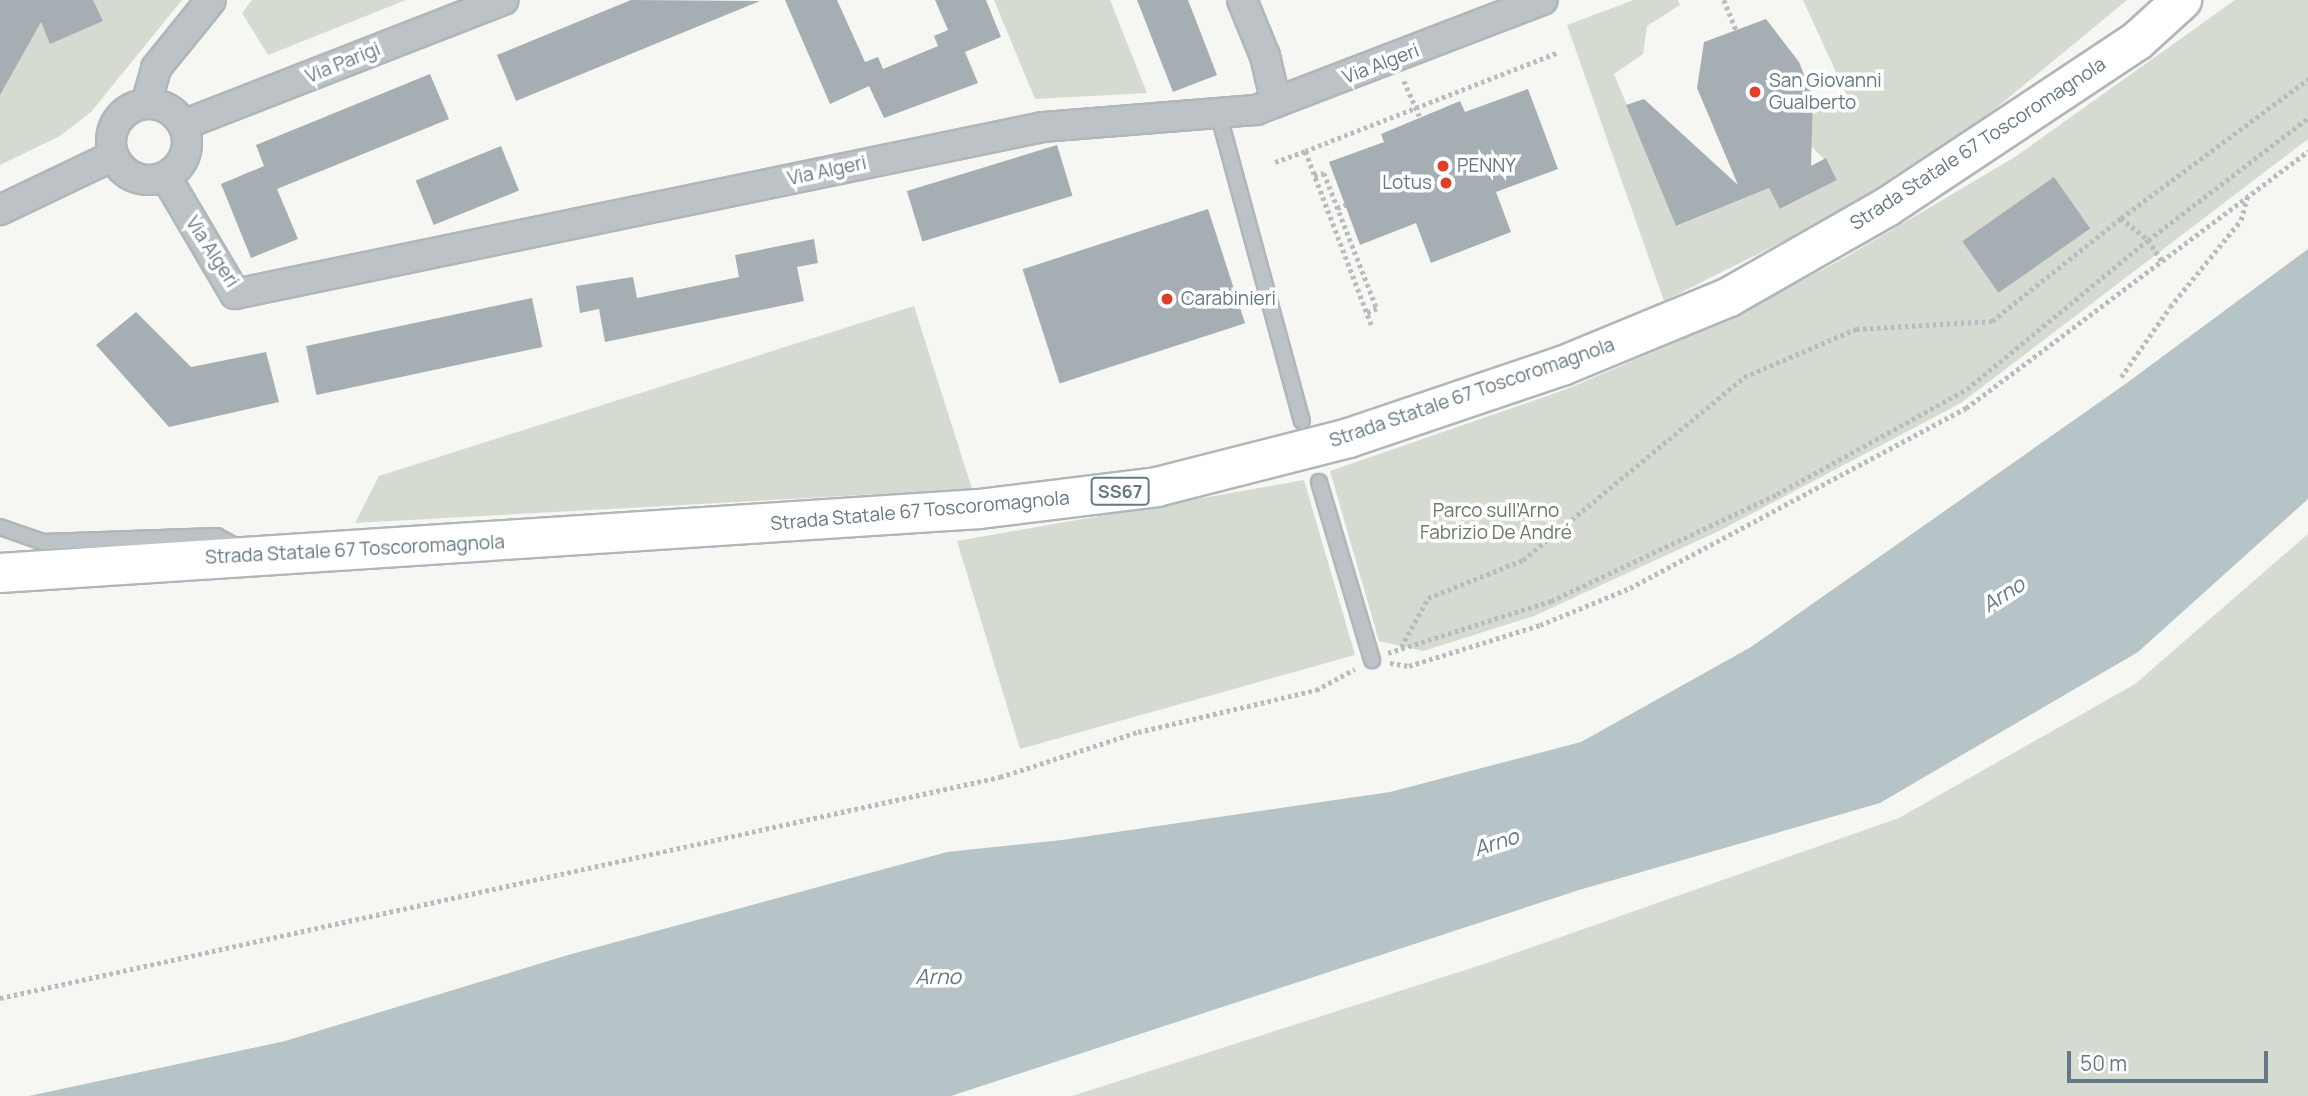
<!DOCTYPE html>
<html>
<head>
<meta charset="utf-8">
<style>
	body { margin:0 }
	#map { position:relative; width:2308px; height:1096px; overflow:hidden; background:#f6f6f2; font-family:Manrope,sans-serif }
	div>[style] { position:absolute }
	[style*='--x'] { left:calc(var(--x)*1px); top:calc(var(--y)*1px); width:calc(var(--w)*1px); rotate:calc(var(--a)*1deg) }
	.green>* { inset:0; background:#d6dbd2 }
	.water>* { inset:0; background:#b6c4c7 }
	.building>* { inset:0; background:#a5afb3; transform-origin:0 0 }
	.path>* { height:4.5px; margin-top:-2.25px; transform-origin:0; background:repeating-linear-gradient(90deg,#b9bcbe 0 3.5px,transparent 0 7px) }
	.roads { filter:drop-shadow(2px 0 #b0b6b9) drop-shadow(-2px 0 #b0b6b9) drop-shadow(0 2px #b0b6b9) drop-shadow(0 -2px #b0b6b9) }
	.lane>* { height:14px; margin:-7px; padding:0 7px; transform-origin:7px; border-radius:7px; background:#bcc2c5 }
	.street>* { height:28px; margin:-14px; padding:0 14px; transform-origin:14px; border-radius:14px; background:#bcc2c5 }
	.street>.ring { margin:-14px; padding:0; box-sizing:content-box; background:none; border:28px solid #bcc2c5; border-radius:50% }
	.primary>* { height:38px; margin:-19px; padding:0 19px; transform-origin:19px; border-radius:19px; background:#fff }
	.dots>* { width:19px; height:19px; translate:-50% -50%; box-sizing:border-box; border:4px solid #fff; border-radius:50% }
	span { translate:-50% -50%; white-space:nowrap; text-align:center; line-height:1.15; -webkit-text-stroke:7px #fff; paint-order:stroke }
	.shield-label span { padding:2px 5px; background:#fff; border:2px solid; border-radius:5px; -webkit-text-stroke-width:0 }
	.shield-label { font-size:18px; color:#657983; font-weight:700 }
	.street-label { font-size:19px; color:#657983 }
	.poi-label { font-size:19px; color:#657983 }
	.left { translate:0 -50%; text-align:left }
	.right { translate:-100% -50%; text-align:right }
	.park-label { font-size:19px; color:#6b7a64 }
	.water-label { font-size:21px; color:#617b7f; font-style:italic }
	.scale { position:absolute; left:2067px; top:1051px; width:201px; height:32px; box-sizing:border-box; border:4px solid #657983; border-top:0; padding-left:9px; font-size:21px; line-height:24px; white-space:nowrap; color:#657983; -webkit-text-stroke:5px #fff; paint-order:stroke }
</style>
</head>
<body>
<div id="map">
	<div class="green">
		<i style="clip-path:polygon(0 0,182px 0,91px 112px,60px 136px,0 165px)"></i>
		<i style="clip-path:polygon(252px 0,406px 0,268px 55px,242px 13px)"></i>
		<i style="clip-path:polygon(994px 0,1110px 0,1147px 93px,1035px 99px)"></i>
		<i style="clip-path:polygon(1634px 0,1678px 0,1680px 5px,1647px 26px,1643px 54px,1614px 74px,1677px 226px,1769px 188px,1781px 209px,1837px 180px,1829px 164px,1811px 146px,1812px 115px,1847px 96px,1803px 0,2127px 0,1983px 119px,1830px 218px,1664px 301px,1567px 25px)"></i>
		<i style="clip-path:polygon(2235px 0,2308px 0,2308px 139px,1961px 403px,1721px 530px,1534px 616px,1423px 651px,1379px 641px,1330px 471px,1567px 389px,1732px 318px,1846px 257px,2015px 157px)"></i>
		<i style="clip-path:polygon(914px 306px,972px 489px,355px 523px,379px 476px)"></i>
		<i style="clip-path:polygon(1304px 480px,1355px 655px,1020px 749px,957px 541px)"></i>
		<i style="clip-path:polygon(2308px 534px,2308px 1096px,1072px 1096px,1484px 964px,1899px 818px,2135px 684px)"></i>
	</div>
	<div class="water">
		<i style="clip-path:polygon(2308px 249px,2308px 499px,2138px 652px,1880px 803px,1579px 890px,951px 1096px,29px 1096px,285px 1041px,568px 955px,947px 852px,1062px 840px,1390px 792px,1581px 742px,1751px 647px,2124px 385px)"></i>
	</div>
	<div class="building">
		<i style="clip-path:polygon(0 0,93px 0,103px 21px,50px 44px,41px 22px,0 95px)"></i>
		<i style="clip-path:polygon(631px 0,760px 1px,516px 101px,497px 55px)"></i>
		<i style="clip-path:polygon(785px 0,837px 0,865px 62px,878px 57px,883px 69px,938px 46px,934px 36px,948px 30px,935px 0,986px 0,1001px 37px,965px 52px,978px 83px,884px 118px,869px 86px,830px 104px)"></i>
		<i style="clip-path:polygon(1137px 0,1188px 0,1217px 75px,1173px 92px)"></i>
		<i style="clip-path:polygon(1766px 19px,1799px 62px,1813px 97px,1811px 166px,1826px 158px,1837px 180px,1780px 209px,1769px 188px,1676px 226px,1626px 105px,1644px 99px,1738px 185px,1697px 88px,1704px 42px)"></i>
		<i style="clip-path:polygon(430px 74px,449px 119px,277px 189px,298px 239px,251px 258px,221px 184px,264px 166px,256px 145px)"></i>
		<i style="clip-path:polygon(1528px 89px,1558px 169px,1496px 192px,1511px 232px,1431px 263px,1416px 223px,1360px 245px,1329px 162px,1384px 142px,1381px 134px,1460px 101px,1465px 112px)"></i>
		<i style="left:1057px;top:145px;width:53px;height:157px;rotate:73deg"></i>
		<i style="left:501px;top:146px;width:48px;height:92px;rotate:68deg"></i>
		<i style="left:2054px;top:177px;width:63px;height:112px;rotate:55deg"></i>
		<i style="left:1208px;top:209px;width:120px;height:195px;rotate:72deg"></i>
		<i style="clip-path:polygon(814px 239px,818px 263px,797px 267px,804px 301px,605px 342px,599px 309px,580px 313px,576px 286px,633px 277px,637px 298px,739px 277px,735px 255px)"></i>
		<i style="left:532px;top:298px;width:50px;height:231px;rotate:78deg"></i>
		<i style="clip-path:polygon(136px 312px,191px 367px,266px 352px,279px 402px,169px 427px,96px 345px)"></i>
	</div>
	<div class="path">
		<i style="--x:1724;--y:0;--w:32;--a:68"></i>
		<i style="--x:1404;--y:81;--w:39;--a:66"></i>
		<i style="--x:1275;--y:162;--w:32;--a:-20"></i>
		<i style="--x:1314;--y:175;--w:10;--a:-11"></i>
		<i style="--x:1324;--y:173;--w:146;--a:68.7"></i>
		<i style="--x:1377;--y:309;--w:11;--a:158"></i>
		<i style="--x:1337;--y:208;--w:9;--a:-21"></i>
		<i style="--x:2121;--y:218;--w:35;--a:39"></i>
		<i style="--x:2148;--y:240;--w:25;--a:56"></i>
		<i style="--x:1371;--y:325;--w:186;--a:-110.8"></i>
		<i style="--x:1305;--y:151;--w:270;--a:-21.3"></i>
		<i style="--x:2121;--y:377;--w:85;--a:-55"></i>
		<i style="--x:2170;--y:307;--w:112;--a:-50.8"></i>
		<i style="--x:2241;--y:220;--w:23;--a:-75"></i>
		<i style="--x:1401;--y:647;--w:56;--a:-61.1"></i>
		<i style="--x:1428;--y:598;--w:102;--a:-21.8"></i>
		<i style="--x:1523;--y:560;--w:287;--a:-39.6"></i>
		<i style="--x:1744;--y:377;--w:122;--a:-23.2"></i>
		<i style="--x:1856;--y:329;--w:136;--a:-3.4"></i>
		<i style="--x:1992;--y:321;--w:165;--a:-38.6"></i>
		<i style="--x:2121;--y:218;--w:233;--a:-36.6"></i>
		<i style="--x:1388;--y:653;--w:171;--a:-17.7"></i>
		<i style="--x:1551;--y:601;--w:250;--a:-25.3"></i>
		<i style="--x:1777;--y:494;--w:217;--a:-28.9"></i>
		<i style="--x:1967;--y:389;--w:234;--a:-39.5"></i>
		<i style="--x:2148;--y:240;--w:201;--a:-37.3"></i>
		<i style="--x:1390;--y:663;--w:19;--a:9"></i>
		<i style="--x:1409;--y:666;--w:137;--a:-17.4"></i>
		<i style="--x:1540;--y:625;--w:97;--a:-22.3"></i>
		<i style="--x:1630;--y:588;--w:381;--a:-28.2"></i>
		<i style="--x:1966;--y:408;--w:428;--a:-36.9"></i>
		<i style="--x:0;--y:998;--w:1024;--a:-12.46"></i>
		<i style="--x:1000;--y:777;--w:145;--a:-18.1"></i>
		<i style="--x:1138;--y:732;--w:183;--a:-13.3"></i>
		<i style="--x:1316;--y:690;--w:44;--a:-28.3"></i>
	</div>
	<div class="roads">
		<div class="lane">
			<i style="--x:1219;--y:116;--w:316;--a:74.8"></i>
			<i style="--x:1319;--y:482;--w:186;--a:73.4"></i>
			<i style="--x:0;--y:527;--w:46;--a:19.2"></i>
			<i style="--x:43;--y:542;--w:174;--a:-2"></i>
			<i style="--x:217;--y:536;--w:23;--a:29"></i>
		</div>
		<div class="street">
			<i style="--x:1242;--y:0;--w:61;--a:67.7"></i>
			<i style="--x:1265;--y:56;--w:48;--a:76.8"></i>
			<i class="ring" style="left:111px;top:104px;width:48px;height:48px"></i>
			<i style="--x:146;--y:104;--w:37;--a:-74"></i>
			<i style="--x:156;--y:68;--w:87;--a:-51"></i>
			<i style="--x:183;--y:125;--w:344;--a:-21.3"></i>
			<i style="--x:166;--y:177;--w:136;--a:59.5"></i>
			<i style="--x:235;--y:294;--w:825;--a:-11.68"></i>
			<i style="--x:1043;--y:127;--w:214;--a:-4.6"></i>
			<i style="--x:1256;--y:110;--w:307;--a:-21"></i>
			<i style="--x:0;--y:210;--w:125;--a:-25.5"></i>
		</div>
		<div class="primary">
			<i style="--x:0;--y:573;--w:981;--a:-3.74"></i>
			<i style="--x:979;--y:509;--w:179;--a:-7"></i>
			<i style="--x:1157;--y:487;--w:198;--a:-14.3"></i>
			<i style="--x:1349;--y:438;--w:225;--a:-18.7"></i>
			<i style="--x:1562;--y:366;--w:181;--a:-22.4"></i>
			<i style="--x:1729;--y:297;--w:182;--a:-29.7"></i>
			<i style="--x:1887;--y:207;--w:300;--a:-33.6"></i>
			<i style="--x:2137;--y:41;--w:61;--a:-42.3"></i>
		</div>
	</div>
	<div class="dots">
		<i style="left:1755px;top:92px;background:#e03e28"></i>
		<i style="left:1443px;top:166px;background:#e03e28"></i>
		<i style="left:1446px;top:183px;background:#e03e28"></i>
		<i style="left:1167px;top:299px;background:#e03e28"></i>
	</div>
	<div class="shield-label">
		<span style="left:1120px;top:491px">SS67</span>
	</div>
	<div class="street-label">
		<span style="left:343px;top:63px;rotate:-22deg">Via Parigi</span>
		<span style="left:1381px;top:64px;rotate:-21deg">Via Algeri</span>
		<span style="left:1978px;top:144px;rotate:-33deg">Strada Statale 67 Toscoromagnola</span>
		<span style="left:827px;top:171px;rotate:-12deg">Via Algeri</span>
		<span style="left:212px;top:252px;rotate:57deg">Via Algeri</span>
		<span style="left:1472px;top:393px;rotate:-19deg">Strada Statale 67 Toscoromagnola</span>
		<span style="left:920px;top:511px;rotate:-5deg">Strada Statale 67 Toscoromagnola</span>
		<span style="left:355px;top:550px;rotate:-3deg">Strada Statale 67 Toscoromagnola</span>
	</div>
	<div class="poi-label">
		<span class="left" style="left:1769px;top:92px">San Giovanni<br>Gualberto</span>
		<span class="left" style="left:1457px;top:166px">PENNY</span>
		<span class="right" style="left:1432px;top:183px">Lotus</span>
		<span class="left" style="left:1181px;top:299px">Carabinieri</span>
	</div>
	<div class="park-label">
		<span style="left:1496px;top:522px">Parco sull’Arno<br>Fabrizio De André</span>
	</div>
	<div class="water-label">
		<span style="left:2003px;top:594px;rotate:-33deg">Arno</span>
		<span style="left:1496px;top:842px;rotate:-18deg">Arno</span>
		<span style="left:938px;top:976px">Arno</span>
	</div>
	<div class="scale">50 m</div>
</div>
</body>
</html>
